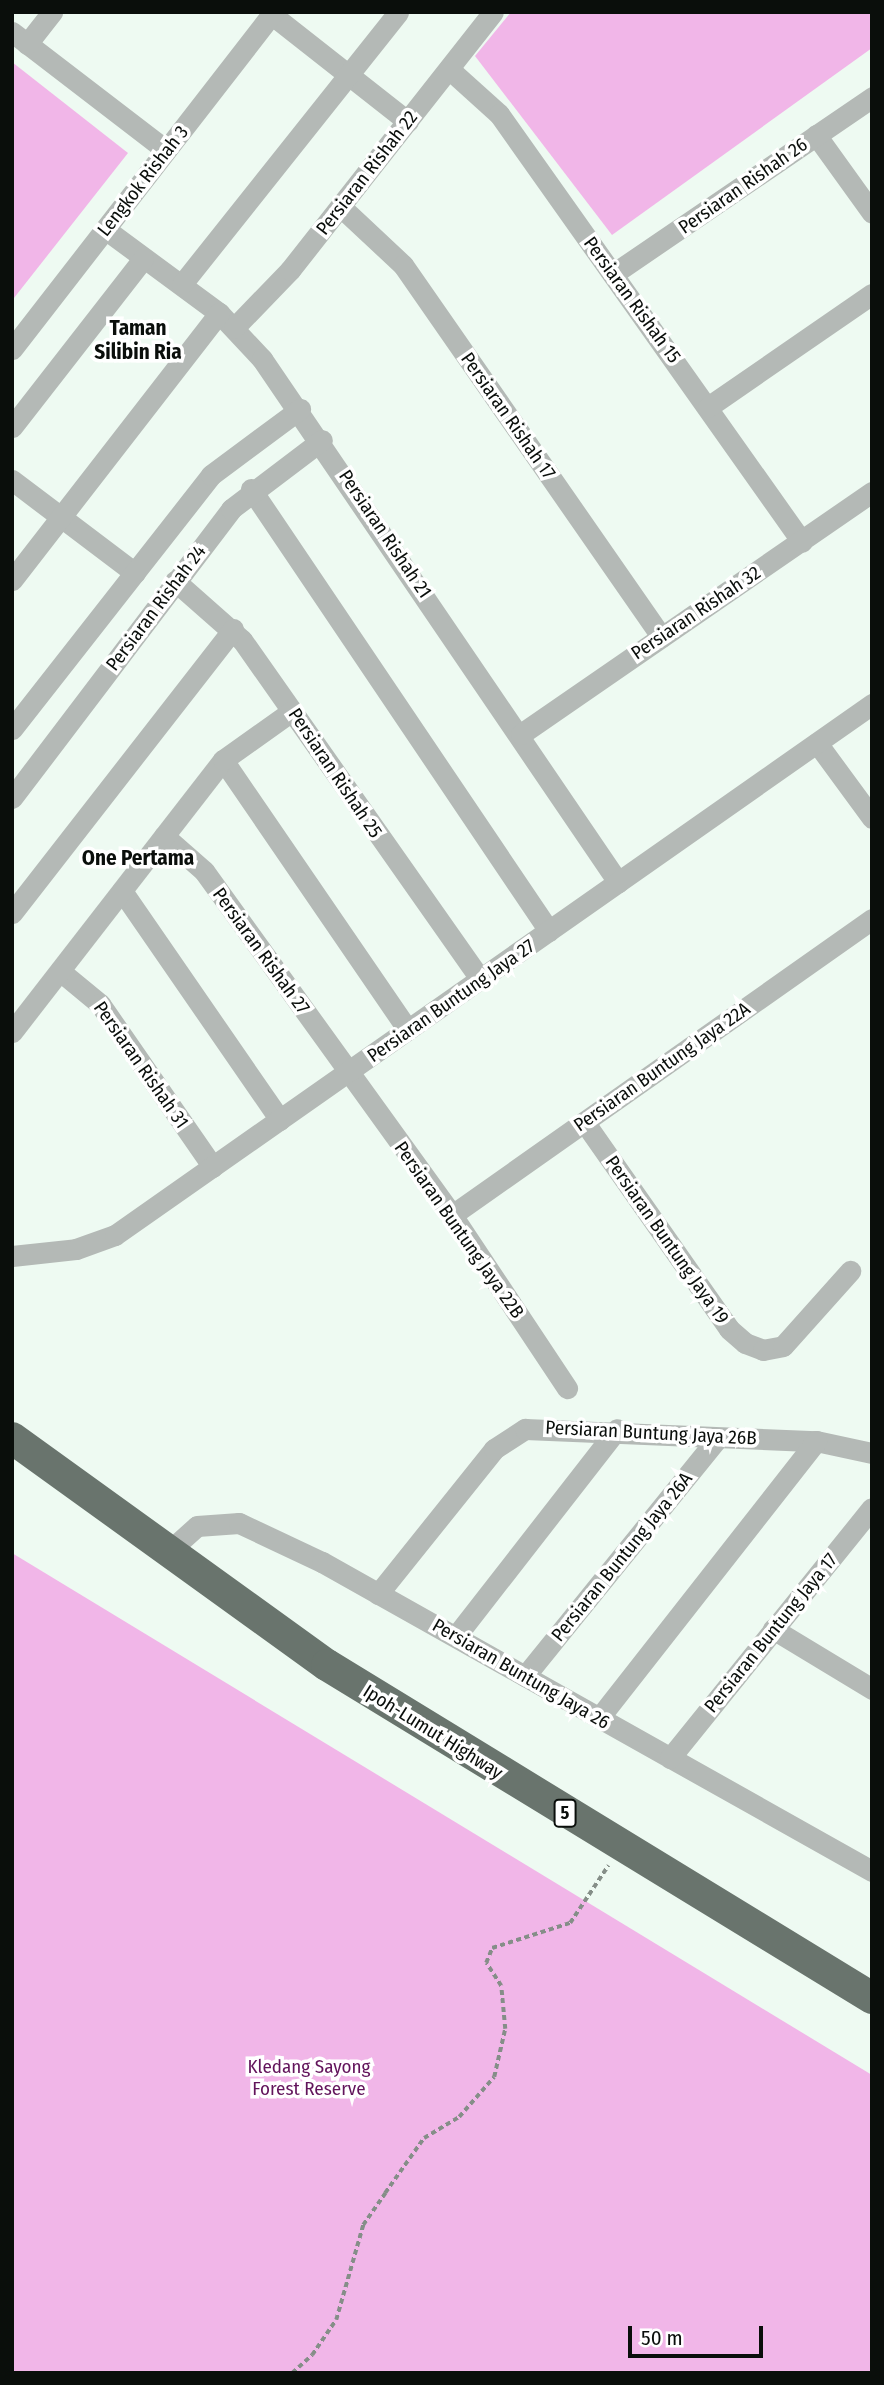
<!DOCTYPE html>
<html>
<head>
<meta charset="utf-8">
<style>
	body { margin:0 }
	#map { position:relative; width:884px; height:2385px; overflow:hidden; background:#eefaf2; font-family:"Fira Sans Condensed",sans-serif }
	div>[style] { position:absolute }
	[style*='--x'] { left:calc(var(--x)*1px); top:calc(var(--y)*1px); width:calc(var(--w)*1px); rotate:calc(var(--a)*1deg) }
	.green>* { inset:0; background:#f1b6e8 }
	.path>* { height:3.5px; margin-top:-1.75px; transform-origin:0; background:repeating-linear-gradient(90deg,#858e88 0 5px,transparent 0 8.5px) }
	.minor>* { height:21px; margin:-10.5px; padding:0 10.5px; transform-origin:10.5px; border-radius:10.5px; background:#b4b9b6 }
	.highway>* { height:32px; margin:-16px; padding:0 16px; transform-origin:16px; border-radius:16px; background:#69746d }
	span { translate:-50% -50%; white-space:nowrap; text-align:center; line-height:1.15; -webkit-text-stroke:7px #fff; paint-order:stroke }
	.shield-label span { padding:2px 5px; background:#fff; border:2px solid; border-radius:5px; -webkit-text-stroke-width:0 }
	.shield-label { font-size:18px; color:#0a0e0b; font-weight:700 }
	.street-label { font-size:19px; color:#0a0e0b }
	.park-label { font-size:19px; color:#62145b }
	.neighbourhood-label { font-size:21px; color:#0a0e0b; font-weight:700 }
	.frame { position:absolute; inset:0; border:14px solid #0a0e0b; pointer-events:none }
	.scale { position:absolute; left:628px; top:2326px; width:135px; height:32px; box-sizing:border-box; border:4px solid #0a0e0b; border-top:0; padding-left:9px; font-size:21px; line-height:24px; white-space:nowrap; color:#0a0e0b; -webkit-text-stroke:5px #fff; paint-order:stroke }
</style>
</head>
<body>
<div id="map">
	<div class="green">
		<i style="clip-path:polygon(511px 12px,872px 12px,872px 48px,612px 235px,475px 56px)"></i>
		<i style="clip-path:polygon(12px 62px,128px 153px,14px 298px,12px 296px)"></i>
		<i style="clip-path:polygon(12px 1553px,872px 2075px,872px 2373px,12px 2373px)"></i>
	</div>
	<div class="path">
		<i style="--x:292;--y:2373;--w:27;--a:-42"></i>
		<i style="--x:312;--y:2355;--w:42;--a:-55.6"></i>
		<i style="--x:336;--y:2320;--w:99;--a:-74.1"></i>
		<i style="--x:363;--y:2225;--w:39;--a:-55"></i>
		<i style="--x:385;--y:2193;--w:67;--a:-54.7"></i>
		<i style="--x:424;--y:2138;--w:41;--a:-31"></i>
		<i style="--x:459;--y:2117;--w:53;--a:-48.8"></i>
		<i style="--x:494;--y:2077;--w:49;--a:-77.1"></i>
		<i style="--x:505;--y:2029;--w:43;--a:-95.3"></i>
		<i style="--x:501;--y:1986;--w:27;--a:-123"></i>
		<i style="--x:486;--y:1963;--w:16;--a:-68"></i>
		<i style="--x:492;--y:1948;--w:82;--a:-17.8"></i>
		<i style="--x:570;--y:1923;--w:69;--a:-56.3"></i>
	</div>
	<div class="minor">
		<i style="--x:271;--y:14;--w:174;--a:38.2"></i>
		<i style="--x:12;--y:32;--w:194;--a:37.5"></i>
		<i style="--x:27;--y:44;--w:41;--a:-52"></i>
		<i style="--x:449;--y:69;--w:67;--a:42"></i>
		<i style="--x:499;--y:114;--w:524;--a:54.7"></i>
		<i style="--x:816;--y:135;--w:96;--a:54.3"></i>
		<i style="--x:341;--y:207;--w:85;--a:43.1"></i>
		<i style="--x:403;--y:265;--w:453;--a:55.2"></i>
		<i style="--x:105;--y:229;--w:142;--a:36.4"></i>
		<i style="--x:219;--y:313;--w:63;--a:46.9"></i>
		<i style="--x:262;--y:359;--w:633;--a:55.76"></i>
		<i style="--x:613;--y:274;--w:314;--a:-34.3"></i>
		<i style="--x:182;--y:284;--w:347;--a:-51.5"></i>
		<i style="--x:234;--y:328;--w:81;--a:-46"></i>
		<i style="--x:290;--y:270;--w:328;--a:-51.8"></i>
		<i style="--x:12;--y:349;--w:426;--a:-52.2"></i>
		<i style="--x:708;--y:407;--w:199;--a:-34.6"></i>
		<i style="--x:12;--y:427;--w:213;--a:-52.1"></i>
		<i style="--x:12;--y:480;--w:154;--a:37.1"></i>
		<i style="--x:251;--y:489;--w:533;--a:56.01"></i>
		<i style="--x:12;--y:580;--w:338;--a:-52.2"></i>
		<i style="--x:175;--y:581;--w:89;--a:41.4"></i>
		<i style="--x:242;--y:640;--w:414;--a:54.9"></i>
		<i style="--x:12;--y:729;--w:323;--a:-51.9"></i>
		<i style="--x:211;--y:475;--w:111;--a:-36.6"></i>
		<i style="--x:521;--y:734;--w:426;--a:-34.6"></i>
		<i style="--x:817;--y:743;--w:93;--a:53.7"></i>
		<i style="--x:223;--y:760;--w:327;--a:55.6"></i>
		<i style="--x:12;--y:798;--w:363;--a:-52.8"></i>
		<i style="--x:231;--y:509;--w:114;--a:-37.2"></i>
		<i style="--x:164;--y:836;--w:53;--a:41.2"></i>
		<i style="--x:204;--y:871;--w:424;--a:54.2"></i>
		<i style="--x:452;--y:1215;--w:208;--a:56.4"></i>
		<i style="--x:122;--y:891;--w:278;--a:55.4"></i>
		<i style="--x:12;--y:913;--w:360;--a:-52.1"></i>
		<i style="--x:60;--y:971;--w:52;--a:39.5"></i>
		<i style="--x:100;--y:1004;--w:198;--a:55.3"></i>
		<i style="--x:12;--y:1032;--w:344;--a:-52.2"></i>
		<i style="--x:223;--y:760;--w:85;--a:-35.4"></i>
		<i style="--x:585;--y:1123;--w:251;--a:55"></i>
		<i style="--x:729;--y:1329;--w:21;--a:41"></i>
		<i style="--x:745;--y:1343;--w:19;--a:21"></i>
		<i style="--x:763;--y:1350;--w:20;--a:-11"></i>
		<i style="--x:783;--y:1346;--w:101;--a:-48.2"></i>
		<i style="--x:452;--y:1215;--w:514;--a:-35.17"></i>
		<i style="--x:12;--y:1256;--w:64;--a:-6.2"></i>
		<i style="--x:76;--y:1249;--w:41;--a:-19.7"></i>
		<i style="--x:115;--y:1235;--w:925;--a:-35.05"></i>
		<i style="--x:167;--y:1553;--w:40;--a:-42"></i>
		<i style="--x:197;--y:1526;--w:42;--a:-4.1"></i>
		<i style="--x:239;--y:1523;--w:92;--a:25.2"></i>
		<i style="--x:322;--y:1562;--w:631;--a:29.33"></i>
		<i style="--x:378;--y:1594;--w:186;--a:-51.3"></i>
		<i style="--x:494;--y:1449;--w:37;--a:-33"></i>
		<i style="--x:525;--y:1429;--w:291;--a:2.4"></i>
		<i style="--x:816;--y:1441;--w:57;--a:12.1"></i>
		<i style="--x:773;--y:1629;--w:116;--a:31.2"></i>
		<i style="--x:456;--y:1636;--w:262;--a:-52.1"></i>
		<i style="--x:525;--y:1676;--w:306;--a:-51"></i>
		<i style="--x:599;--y:1718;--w:352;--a:-51.9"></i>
		<i style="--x:670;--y:1758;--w:321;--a:-51.1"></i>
	</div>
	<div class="highway">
		<i style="--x:12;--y:1438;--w:388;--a:35.8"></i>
		<i style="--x:327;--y:1665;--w:639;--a:31.43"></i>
	</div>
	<div class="shield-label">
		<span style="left:565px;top:1813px">5</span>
	</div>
	<div class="street-label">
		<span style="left:367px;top:173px;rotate:-52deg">Persiaran Rishah 22</span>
		<span style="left:143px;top:181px;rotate:-52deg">Lengkok Rishah 3</span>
		<span style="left:743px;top:186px;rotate:-35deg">Persiaran Rishah 26</span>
		<span style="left:632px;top:300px;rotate:54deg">Persiaran Rishah 15</span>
		<span style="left:508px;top:416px;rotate:55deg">Persiaran Rishah 17</span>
		<span style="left:385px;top:534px;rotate:56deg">Persiaran Rishah 21</span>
		<span style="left:156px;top:608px;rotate:-53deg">Persiaran Rishah 24</span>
		<span style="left:696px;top:613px;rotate:-34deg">Persiaran Rishah 32</span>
		<span style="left:335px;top:773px;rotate:56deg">Persiaran Rishah 25</span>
		<span style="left:261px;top:951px;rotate:54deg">Persiaran Rishah 27</span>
		<span style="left:451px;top:1001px;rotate:-35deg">Persiaran Buntung Jaya 27</span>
		<span style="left:141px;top:1065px;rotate:55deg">Persiaran Rishah 31</span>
		<span style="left:662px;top:1067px;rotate:-35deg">Persiaran Buntung Jaya 22A</span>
		<span style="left:459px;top:1230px;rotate:55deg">Persiaran Buntung Jaya 22B</span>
		<span style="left:667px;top:1240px;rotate:55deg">Persiaran Buntung Jaya 19</span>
		<span style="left:651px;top:1433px;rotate:3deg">Persiaran Buntung Jaya 26B</span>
		<span style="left:622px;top:1557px;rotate:-51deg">Persiaran Buntung Jaya 26A</span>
		<span style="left:771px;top:1633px;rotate:-51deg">Persiaran Buntung Jaya 17</span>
		<span style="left:521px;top:1674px;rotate:30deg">Persiaran Buntung Jaya 26</span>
		<span style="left:433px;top:1732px;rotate:32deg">Ipoh-Lumut Highway</span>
	</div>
	<div class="park-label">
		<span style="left:309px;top:2078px">Kledang Sayong<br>Forest Reserve</span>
	</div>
	<div class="neighbourhood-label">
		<span style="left:138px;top:340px">Taman<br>Silibin Ria</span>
		<span style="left:138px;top:858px">One Pertama</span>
	</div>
	<div class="frame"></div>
	<div class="scale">50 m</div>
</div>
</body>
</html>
